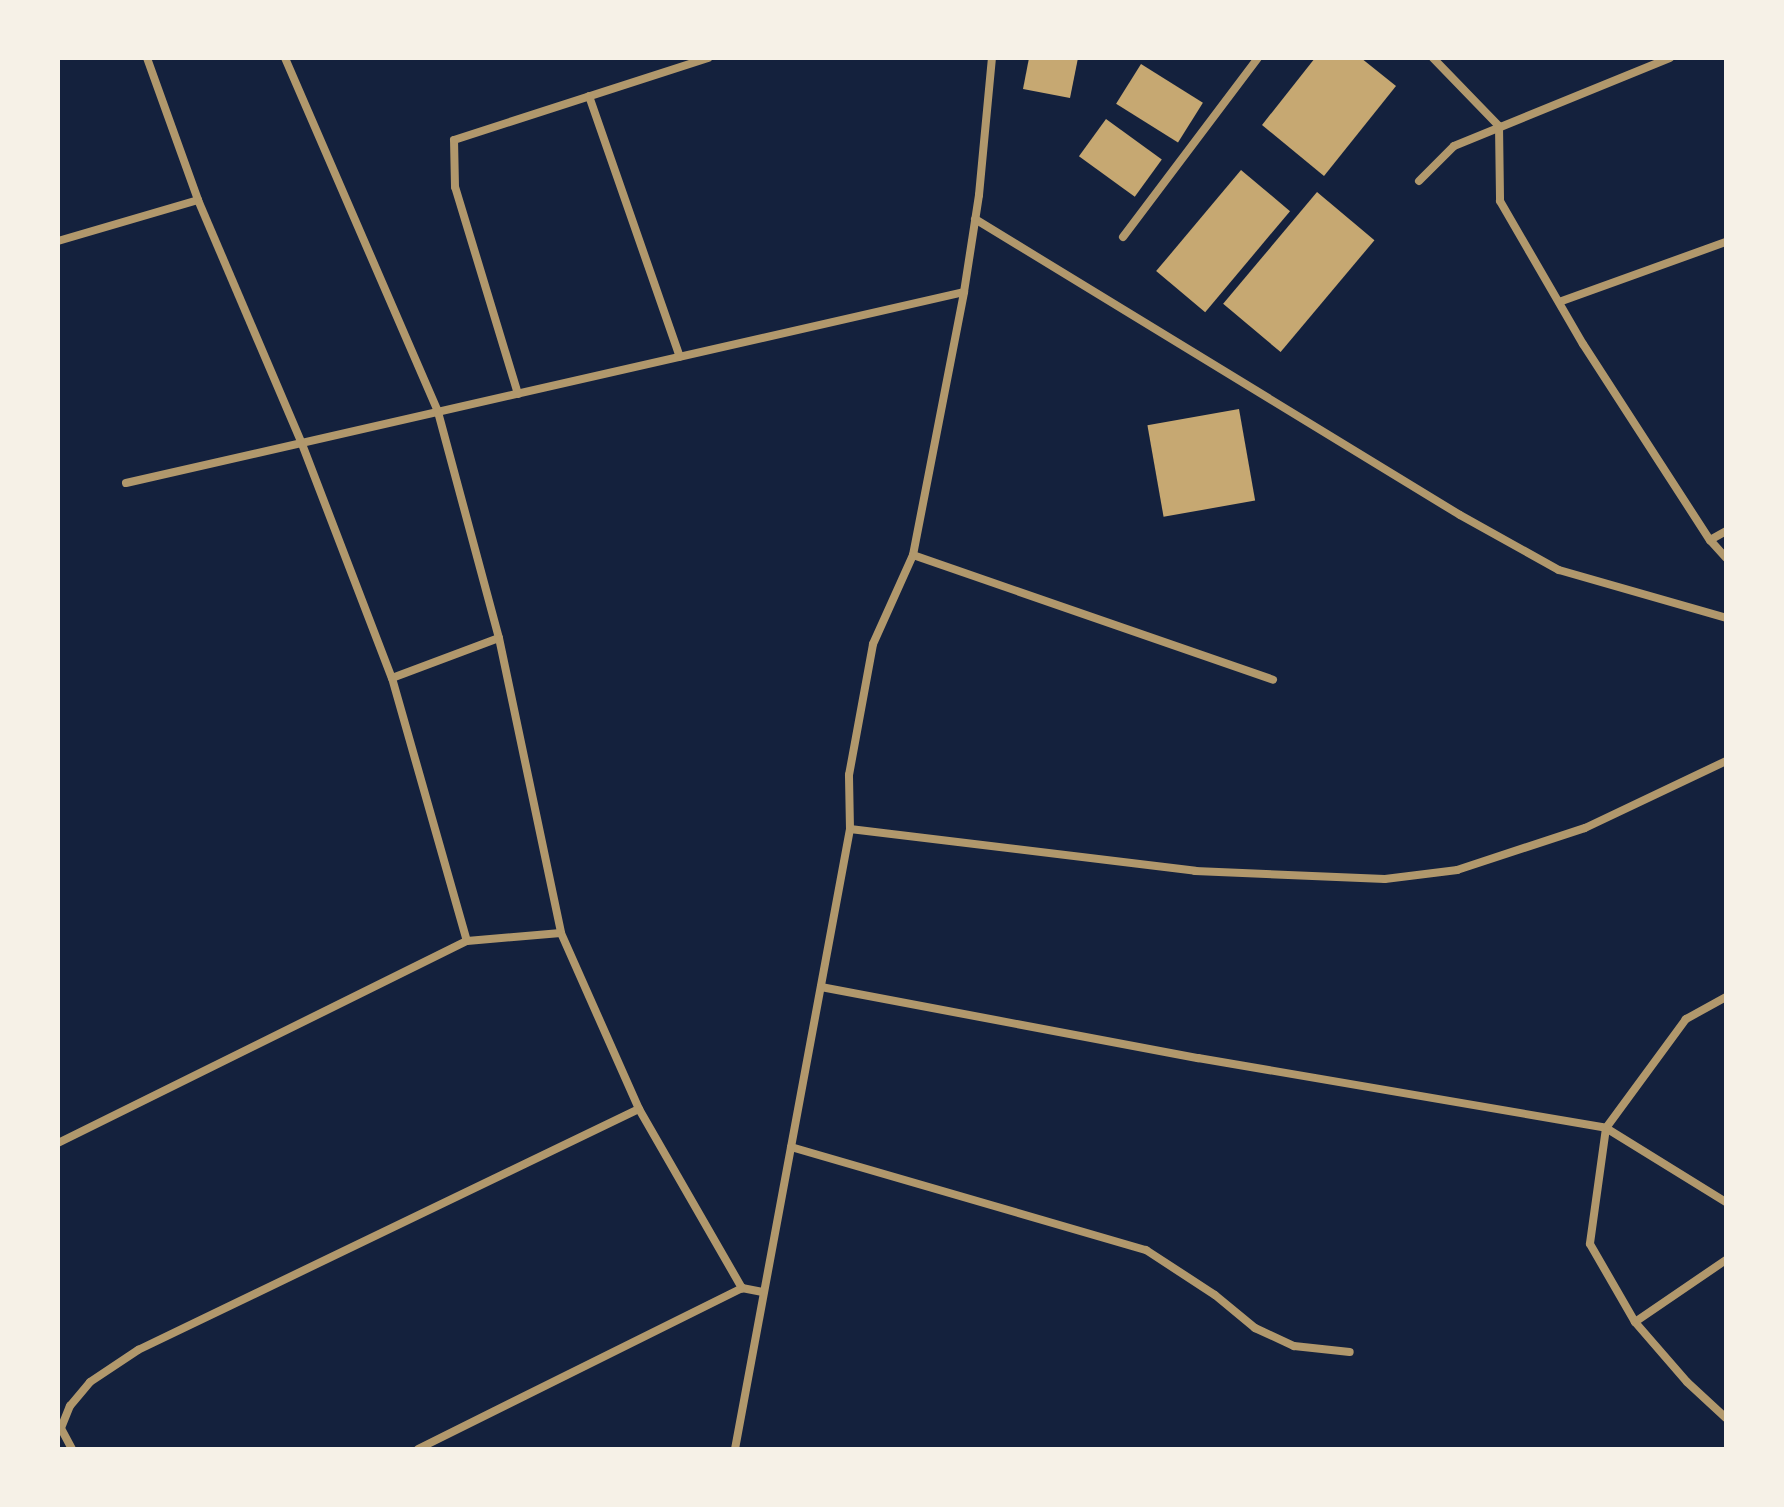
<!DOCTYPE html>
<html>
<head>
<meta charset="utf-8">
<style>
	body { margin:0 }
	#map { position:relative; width:1784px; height:1507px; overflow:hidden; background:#14213d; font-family:"Fira Sans Condensed",sans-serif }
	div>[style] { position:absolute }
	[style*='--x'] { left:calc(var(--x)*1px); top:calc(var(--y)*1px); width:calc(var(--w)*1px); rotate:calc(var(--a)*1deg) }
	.building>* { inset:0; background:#c6a872; transform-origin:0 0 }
	.minor>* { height:8px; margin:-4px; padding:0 4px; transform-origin:4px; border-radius:4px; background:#b1986c }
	span { translate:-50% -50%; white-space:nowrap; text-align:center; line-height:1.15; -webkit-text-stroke:7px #f6f1e7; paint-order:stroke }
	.frame { position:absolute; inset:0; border:60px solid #f6f1e7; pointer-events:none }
</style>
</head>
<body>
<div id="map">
	<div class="building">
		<i style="clip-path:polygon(1029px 58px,1078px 58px,1070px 98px,1023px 89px)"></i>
		<i style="clip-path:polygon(1315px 58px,1361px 58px,1396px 86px,1324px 176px,1262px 125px)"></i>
		<i style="left:1141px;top:64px;width:73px;height:47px;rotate:32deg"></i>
		<i style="left:1106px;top:119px;width:69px;height:46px;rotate:36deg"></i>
		<i style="left:1241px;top:170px;width:64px;height:132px;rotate:40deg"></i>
		<i style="left:1317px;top:192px;width:75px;height:146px;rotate:40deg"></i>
		<i style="left:1239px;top:409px;width:93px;height:93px;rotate:80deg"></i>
	</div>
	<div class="minor">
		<i style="--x:147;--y:58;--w:151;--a:70.2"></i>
		<i style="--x:198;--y:200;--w:265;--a:66.9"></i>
		<i style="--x:302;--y:444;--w:251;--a:69"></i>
		<i style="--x:392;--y:678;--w:273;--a:74.1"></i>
		<i style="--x:285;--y:58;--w:386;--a:66.6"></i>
		<i style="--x:438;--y:412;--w:234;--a:74.9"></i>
		<i style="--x:499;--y:638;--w:301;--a:78.1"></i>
		<i style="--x:561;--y:933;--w:193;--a:66.1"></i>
		<i style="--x:639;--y:1109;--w:207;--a:60.1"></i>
		<i style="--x:742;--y:1288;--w:21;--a:11"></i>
		<i style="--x:1433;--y:58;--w:95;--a:45.9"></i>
		<i style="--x:1499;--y:126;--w:75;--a:89.2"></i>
		<i style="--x:1500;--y:201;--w:165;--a:59.9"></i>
		<i style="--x:1583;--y:344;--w:234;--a:57.1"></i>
		<i style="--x:1710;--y:540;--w:24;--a:48"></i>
		<i style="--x:589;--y:96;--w:276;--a:70.8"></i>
		<i style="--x:1419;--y:181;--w:49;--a:-45"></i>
		<i style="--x:1454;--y:146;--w:233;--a:-22.2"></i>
		<i style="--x:975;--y:219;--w:568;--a:31.4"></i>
		<i style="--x:1460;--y:515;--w:113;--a:29.1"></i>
		<i style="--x:1559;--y:570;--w:174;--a:16"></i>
		<i style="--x:1123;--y:237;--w:224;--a:-53"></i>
		<i style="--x:58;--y:241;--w:146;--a:-16.3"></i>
		<i style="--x:1559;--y:302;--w:177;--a:-19.8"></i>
		<i style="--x:518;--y:394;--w:216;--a:-106.9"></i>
		<i style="--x:455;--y:187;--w:47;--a:-91.2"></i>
		<i style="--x:454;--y:140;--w:267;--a:-17.9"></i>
		<i style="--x:126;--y:483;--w:859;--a:-12.84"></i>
		<i style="--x:1710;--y:540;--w:18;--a:-29"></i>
		<i style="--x:913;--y:555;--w:381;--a:19.1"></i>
		<i style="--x:392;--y:678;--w:114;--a:-20.5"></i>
		<i style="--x:850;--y:829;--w:348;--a:6.9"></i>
		<i style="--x:1195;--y:871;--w:190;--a:2.4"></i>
		<i style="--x:1385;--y:879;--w:73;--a:-7.1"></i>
		<i style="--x:1457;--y:870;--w:135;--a:-18.2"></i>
		<i style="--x:1585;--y:828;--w:156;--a:-25.4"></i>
		<i style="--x:821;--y:987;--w:384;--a:10.7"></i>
		<i style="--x:1198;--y:1058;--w:414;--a:9.7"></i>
		<i style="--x:1606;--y:1128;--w:141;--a:31.7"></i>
		<i style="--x:1726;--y:997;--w:46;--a:151.2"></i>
		<i style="--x:1686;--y:1019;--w:135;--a:126.3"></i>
		<i style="--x:1606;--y:1128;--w:117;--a:97.9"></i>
		<i style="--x:1590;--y:1244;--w:90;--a:60"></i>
		<i style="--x:1635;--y:1322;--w:79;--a:49.1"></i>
		<i style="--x:1687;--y:1382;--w:53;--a:42.7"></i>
		<i style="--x:58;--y:1143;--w:456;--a:-26.3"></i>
		<i style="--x:467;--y:941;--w:94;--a:-4.9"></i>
		<i style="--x:791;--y:1147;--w:370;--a:16.2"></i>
		<i style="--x:1146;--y:1250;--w:82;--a:33.1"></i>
		<i style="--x:1215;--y:1295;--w:52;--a:39.5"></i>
		<i style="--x:1255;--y:1328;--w:43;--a:24.8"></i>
		<i style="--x:1294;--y:1346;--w:56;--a:6.1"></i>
		<i style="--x:1635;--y:1322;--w:110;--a:-34.3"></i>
		<i style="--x:72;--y:1449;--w:24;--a:-118"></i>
		<i style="--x:61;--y:1428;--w:24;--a:-68"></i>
		<i style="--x:70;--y:1406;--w:31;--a:-50"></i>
		<i style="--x:90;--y:1382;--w:58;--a:-33.7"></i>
		<i style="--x:138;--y:1350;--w:556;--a:-25.69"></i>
		<i style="--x:418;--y:1449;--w:362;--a:-26.4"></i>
		<i style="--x:735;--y:1449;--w:631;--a:-79.49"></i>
		<i style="--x:850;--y:829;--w:54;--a:-91.1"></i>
		<i style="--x:849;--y:775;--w:133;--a:-79.6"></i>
		<i style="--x:873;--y:644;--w:98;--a:-65.8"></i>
		<i style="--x:913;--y:555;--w:268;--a:-79"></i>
		<i style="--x:964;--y:292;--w:98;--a:-81.2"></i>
		<i style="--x:979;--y:195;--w:138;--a:-84.6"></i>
	</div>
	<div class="frame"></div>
</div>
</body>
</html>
